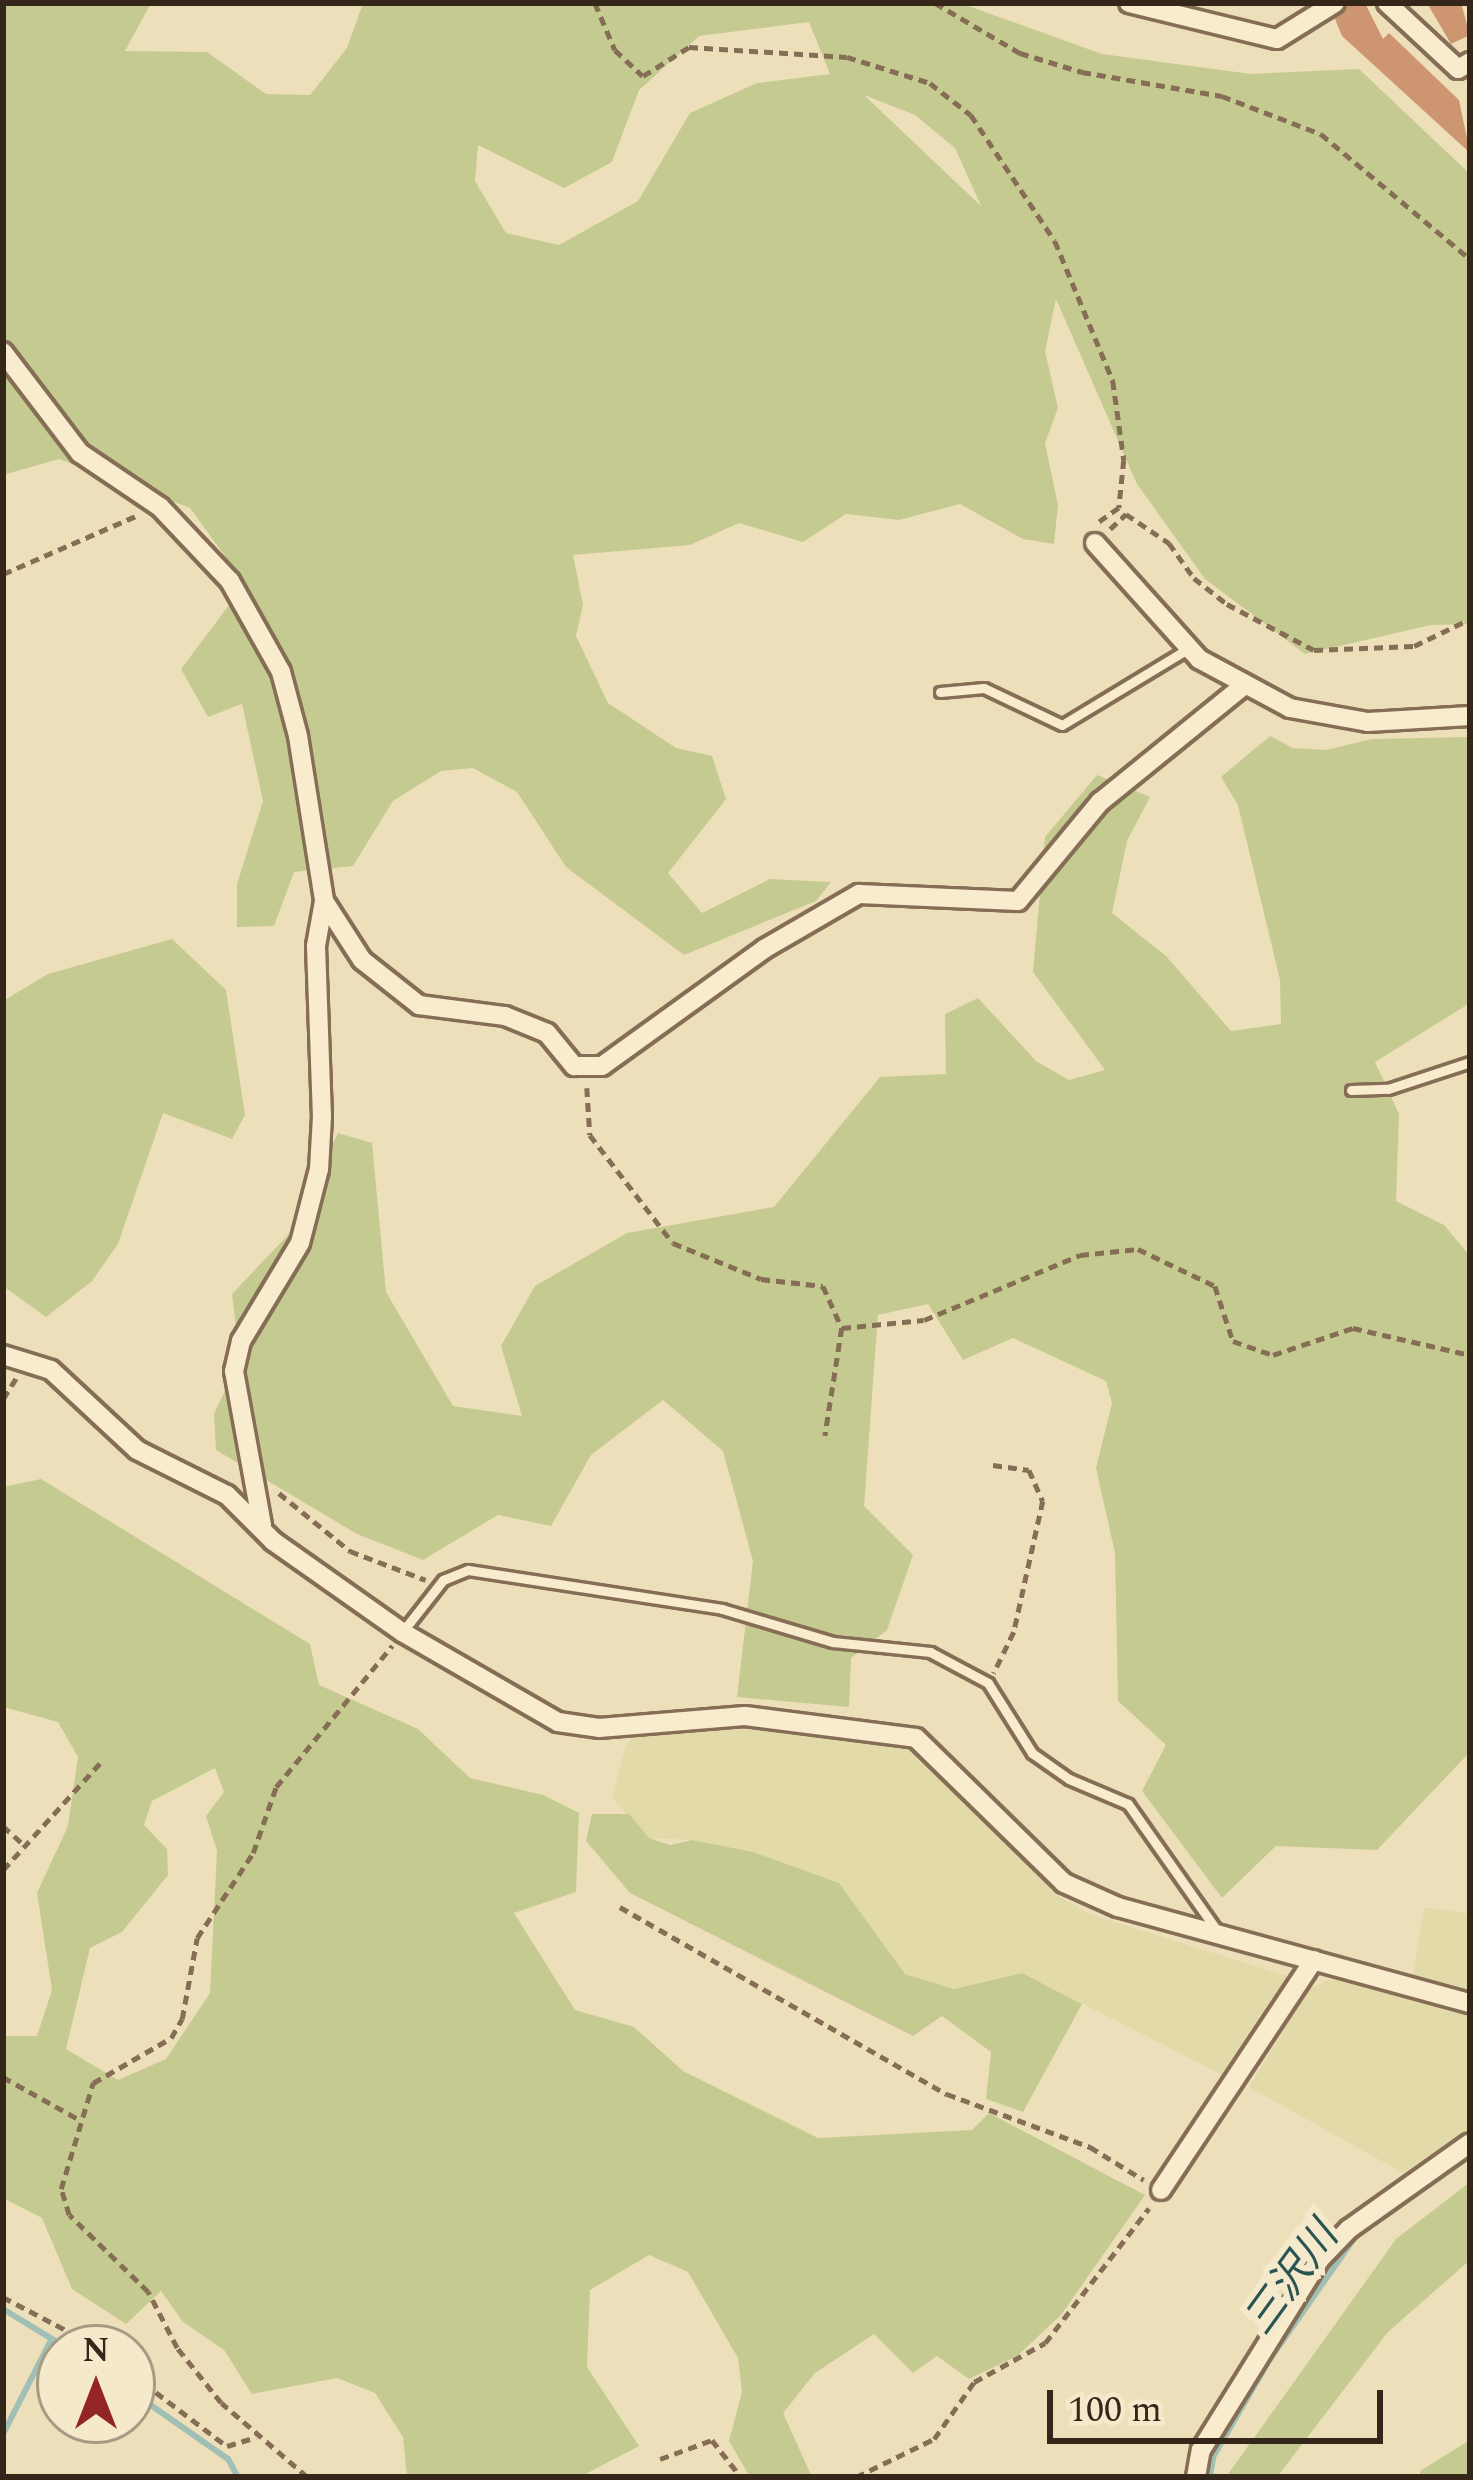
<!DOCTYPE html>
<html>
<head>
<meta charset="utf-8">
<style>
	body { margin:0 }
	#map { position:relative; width:1473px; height:2480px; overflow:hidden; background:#eedfbb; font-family:Spectral,"Noto Sans JP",serif }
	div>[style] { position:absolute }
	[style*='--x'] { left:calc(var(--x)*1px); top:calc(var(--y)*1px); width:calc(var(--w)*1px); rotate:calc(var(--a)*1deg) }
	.farmland>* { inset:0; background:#e3daa9 }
	.green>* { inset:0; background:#c5cb90 }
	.stream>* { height:6px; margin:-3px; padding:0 3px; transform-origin:3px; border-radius:3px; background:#a0bfb5 }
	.building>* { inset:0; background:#cd9670 }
	.path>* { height:4.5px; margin-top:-2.25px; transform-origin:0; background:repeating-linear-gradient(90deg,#856e55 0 9px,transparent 0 15px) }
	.roads { filter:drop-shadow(3px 0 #856e55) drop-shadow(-3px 0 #856e55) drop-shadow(0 3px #856e55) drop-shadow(0 -3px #856e55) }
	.service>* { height:9px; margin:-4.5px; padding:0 4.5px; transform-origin:4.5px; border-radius:4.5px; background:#f9ecce }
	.minor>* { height:18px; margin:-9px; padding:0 9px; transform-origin:9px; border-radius:9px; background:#f9ecce }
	span { translate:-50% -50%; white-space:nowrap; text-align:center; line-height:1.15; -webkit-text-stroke:12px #f5e9cb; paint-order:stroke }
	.water-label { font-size:42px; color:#295451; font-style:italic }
	.frame { position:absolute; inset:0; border:6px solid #34271a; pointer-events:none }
	.north { position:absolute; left:36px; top:2324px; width:120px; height:120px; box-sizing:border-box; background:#f5e9cb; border:3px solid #a89b84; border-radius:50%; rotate:0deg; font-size:33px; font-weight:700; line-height:48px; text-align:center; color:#34271a }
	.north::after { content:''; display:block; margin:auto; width:42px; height:54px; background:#942526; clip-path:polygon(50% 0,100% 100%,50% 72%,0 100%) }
	.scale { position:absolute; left:1047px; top:2390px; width:336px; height:54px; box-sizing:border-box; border:6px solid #34271a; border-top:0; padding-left:15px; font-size:36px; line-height:42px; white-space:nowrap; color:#34271a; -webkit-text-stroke:9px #f5e9cb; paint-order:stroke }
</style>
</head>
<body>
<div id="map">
	<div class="farmland">
		<i style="clip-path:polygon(763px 1729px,911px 1747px,1059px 1896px,1089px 1914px,1290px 1977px,1229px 2078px,1022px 1973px,954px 1989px,905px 1974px,838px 1883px,692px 1840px,649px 1838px,612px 1798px,626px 1745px,637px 1733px)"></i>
		<i style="clip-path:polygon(1424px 1907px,1470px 1914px,1470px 1998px,1412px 1983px)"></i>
		<i style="clip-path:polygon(1335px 1977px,1470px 2013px,1470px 2128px,1403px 2173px,1249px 2087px,1309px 1989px)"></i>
	</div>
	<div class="green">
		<i style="clip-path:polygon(evenodd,3px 3px,151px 3px,125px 51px,207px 52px,266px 94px,310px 95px,347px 48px,363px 3px,960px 3px,1102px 54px,1251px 74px,1359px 69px,1470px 174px,1470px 624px,1431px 625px,1305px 654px,1205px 579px,1137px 484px,1056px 299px,1045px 351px,1058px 408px,1045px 443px,1058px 505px,1054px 544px,1023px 539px,960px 504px,899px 520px,846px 514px,803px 542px,739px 523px,690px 545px,573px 555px,583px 605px,576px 636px,608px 703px,676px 748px,712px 756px,726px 799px,668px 873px,702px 913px,770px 879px,831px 882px,816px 901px,684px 955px,566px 867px,517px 792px,473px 768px,441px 771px,393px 801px,353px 866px,294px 872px,274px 926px,237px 927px,237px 884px,263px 801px,242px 704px,208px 717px,181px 669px,245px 584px,190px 508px,59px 459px,3px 475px,3px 3px,809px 22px,830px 74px,757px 83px,690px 113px,638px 201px,559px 245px,506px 233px,475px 181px,478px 145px,564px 188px,612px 162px,639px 90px,699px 36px,809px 22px,3px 3px,864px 95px,915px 115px,955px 148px,981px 206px,864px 95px)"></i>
		<i style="clip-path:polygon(1270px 736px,1293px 748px,1326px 750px,1372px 739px,1470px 737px,1470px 1003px,1375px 1062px,1399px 1114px,1396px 1201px,1444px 1225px,1470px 1256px,1470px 1742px,1467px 1755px,1377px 1850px,1276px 1846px,1222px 1898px,1142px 1791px,1166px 1745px,1118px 1701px,1115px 1553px,1096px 1468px,1112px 1403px,1106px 1381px,1013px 1338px,963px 1360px,928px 1304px,878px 1315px,864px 1506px,913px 1555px,887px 1630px,851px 1658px,849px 1707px,737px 1697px,753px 1561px,723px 1451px,663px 1400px,591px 1455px,551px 1526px,498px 1515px,423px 1560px,357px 1534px,216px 1450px,214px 1414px,240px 1358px,232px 1294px,289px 1234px,338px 1133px,372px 1143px,386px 1292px,453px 1406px,522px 1416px,501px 1346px,535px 1286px,627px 1233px,774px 1207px,880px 1077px,946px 1074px,945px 1014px,978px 998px,1036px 1061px,1069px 1080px,1105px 1070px,1033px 972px,1045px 837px,1097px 775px,1150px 797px,1127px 841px,1112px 913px,1166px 956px,1231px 1031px,1281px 1024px,1280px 980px,1238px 805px,1221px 777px)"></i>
		<i style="clip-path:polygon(172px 939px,226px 990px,245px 1115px,232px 1139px,163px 1113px,118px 1244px,92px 1281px,46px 1317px,3px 1286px,3px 1001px,48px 974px)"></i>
		<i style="clip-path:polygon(evenodd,41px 1479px,310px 1644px,319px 1685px,418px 1729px,470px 1778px,543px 1795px,579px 1813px,576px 1892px,514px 1913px,575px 2010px,634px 2027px,683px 2071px,818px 2138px,972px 2130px,989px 2113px,1145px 2195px,1061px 2315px,1017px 2356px,969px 2379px,937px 2356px,913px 2373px,874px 2334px,815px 2373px,783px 2413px,812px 2477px,750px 2477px,729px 2441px,742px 2392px,738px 2358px,688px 2272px,649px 2255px,590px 2290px,587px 2367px,639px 2446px,580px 2477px,407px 2477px,403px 2437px,375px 2393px,337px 2378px,252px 2394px,224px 2350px,183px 2322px,161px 2291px,126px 2324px,72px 2289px,42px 2218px,3px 2198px,3px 2036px,37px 2036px,52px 1990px,37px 1893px,68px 1826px,78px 1757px,58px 1722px,3px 1707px,3px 1487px,41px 1479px,215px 1768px,224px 1792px,206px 1816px,217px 1851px,210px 1993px,166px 2059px,118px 2080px,66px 2049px,90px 1948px,122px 1932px,168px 1875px,167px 1849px,144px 1825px,152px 1801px,215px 1768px)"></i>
		<i style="clip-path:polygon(592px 1814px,629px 1814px,649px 1838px,670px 1845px,692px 1840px,753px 1852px,839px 1883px,905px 1974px,954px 1989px,1022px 1973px,1082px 2004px,1023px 2112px,986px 2099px,991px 2052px,942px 2016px,913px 2036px,630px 1893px,586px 1841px)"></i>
		<i style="clip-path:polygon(1470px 2182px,1470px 2260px,1388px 2332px,1277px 2477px,1226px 2477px,1396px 2239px)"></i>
		<i style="clip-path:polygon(1470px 2440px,1470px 2477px,1420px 2477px,1420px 2471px)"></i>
	</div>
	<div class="stream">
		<i style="--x:3;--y:2309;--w:75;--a:31.4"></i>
		<i style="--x:132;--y:2392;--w:117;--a:34.9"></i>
		<i style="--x:228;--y:2459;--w:21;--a:61"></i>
		<i style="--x:3;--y:2434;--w:106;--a:-62.9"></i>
		<i style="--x:1210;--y:2477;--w:20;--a:-81"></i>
		<i style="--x:1213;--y:2457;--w:113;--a:-59.8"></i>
		<i style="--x:1270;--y:2359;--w:149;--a:-55.1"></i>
		<i style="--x:1355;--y:2237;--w:141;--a:-35.2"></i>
	</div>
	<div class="building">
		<i style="clip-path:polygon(1348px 3px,1365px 3px,1383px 39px,1389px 33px,1459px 100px,1470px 153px,1342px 36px,1335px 19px)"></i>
		<i style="clip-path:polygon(1427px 3px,1461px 3px,1470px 35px,1451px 44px)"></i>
	</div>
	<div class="path">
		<i style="--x:595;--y:3;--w:51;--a:66.9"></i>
		<i style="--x:615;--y:50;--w:38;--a:43"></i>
		<i style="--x:643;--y:76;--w:54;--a:-32.2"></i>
		<i style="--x:689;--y:47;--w:158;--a:3.6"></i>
		<i style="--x:847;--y:57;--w:87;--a:17.4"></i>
		<i style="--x:930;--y:83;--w:52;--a:38"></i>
		<i style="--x:971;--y:115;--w:151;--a:56.3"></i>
		<i style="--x:1055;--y:241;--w:152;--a:67.5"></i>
		<i style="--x:1113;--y:381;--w:80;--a:82.1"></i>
		<i style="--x:1124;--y:460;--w:48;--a:95.9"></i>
		<i style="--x:1119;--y:508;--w:29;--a:145"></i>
		<i style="--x:935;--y:3;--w:99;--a:30.5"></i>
		<i style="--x:1020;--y:53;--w:65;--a:17"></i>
		<i style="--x:1082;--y:72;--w:142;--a:9.7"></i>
		<i style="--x:1222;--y:96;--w:106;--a:21"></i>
		<i style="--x:1321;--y:134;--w:194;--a:40"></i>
		<i style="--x:1110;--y:529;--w:22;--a:-43"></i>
		<i style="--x:1126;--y:514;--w:52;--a:34"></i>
		<i style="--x:1169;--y:543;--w:43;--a:54.5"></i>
		<i style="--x:1194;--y:578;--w:42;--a:38.2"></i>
		<i style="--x:1227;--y:604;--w:98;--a:27.9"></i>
		<i style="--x:1314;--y:650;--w:100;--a:-2.3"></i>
		<i style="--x:1414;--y:646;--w:62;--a:-25.7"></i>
		<i style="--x:3;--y:574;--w:147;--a:-23.6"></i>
		<i style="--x:587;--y:1088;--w:47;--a:86.3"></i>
		<i style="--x:590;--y:1135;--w:136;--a:52.5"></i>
		<i style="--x:673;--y:1243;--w:95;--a:22.2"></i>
		<i style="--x:761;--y:1279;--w:62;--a:6.4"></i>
		<i style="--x:823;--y:1286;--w:46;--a:65.7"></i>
		<i style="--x:842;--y:1328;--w:109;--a:98.9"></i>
		<i style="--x:842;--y:1328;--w:82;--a:-5.6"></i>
		<i style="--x:924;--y:1320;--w:169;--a:-22.6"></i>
		<i style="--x:1080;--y:1255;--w:58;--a:-5.9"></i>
		<i style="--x:1138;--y:1249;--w:85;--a:25.7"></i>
		<i style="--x:1215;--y:1286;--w:58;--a:71.9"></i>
		<i style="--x:1233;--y:1341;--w:42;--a:19.3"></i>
		<i style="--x:1273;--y:1355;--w:84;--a:-18.6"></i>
		<i style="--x:1353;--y:1328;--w:120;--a:13"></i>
		<i style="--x:3;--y:1399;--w:26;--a:-58"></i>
		<i style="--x:993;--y:1465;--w:36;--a:8"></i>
		<i style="--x:1029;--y:1470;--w:34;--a:66"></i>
		<i style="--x:1043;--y:1501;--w:134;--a:102.5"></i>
		<i style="--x:1014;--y:1632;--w:46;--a:116"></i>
		<i style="--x:279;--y:1493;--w:92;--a:39.2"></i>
		<i style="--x:350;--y:1551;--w:81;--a:20.9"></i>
		<i style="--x:3;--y:1826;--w:30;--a:42"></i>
		<i style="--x:3;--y:1870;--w:144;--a:-47.8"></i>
		<i style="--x:620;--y:1907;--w:377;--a:29.8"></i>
		<i style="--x:947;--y:2094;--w:153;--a:20.3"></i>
		<i style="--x:1090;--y:2147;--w:63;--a:31.4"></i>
		<i style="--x:3;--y:2077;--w:88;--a:29.2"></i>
		<i style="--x:3;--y:2297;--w:110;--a:27.7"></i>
		<i style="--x:132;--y:2374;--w:119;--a:37.2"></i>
		<i style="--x:227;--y:2446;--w:30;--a:-17"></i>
		<i style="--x:660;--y:2459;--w:55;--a:-20.1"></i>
		<i style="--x:712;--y:2440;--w:47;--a:51.9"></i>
		<i style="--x:307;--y:2477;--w:113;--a:-139.3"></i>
		<i style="--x:221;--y:2403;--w:70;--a:-128.7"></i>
		<i style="--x:177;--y:2348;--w:63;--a:-117.4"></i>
		<i style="--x:148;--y:2292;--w:110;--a:-135.7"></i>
		<i style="--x:69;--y:2215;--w:27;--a:-107"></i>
		<i style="--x:61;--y:2189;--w:111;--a:-73.2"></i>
		<i style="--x:93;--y:2083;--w:90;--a:-30"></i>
		<i style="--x:171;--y:2038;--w:22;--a:-60"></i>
		<i style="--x:182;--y:2019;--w:82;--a:-79.5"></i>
		<i style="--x:197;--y:1938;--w:102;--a:-56.6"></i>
		<i style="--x:253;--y:1853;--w:70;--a:-70.8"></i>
		<i style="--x:276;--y:1787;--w:183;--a:-50.6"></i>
		<i style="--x:856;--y:2477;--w:87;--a:-26"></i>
		<i style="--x:934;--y:2439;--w:70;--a:-54.9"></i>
		<i style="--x:974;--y:2382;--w:81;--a:-28.8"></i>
		<i style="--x:1045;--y:2343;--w:170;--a:-52.4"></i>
	</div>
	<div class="roads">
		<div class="service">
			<i style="--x:940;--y:692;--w:44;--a:-5.2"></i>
			<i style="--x:984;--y:688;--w:86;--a:25.4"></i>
			<i style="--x:1062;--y:725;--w:149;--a:-31.2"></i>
			<i style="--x:1351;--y:1090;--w:37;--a:-2"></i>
			<i style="--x:1388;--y:1089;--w:86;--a:-18.2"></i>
			<i style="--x:403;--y:1631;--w:65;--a:-51.9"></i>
			<i style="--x:443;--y:1580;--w:27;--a:-22"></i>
			<i style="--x:468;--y:1570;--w:257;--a:8.7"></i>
			<i style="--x:722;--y:1609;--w:116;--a:16.6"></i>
			<i style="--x:833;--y:1642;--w:98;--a:5.9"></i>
			<i style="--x:930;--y:1652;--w:66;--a:28.1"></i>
			<i style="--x:988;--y:1683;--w:83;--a:57.8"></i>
			<i style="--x:1032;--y:1753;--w:45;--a:35.1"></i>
			<i style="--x:1069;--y:1779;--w:64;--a:23"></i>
			<i style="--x:1128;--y:1804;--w:156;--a:54.9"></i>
		</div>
		<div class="minor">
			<i style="--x:1129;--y:3;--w:152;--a:13.7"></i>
			<i style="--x:1277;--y:39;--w:68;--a:-31.8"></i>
			<i style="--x:1387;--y:3;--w:97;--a:42.9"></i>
			<i style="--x:1458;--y:69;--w:14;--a:-30"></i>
			<i style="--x:3;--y:352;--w:127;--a:52.7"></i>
			<i style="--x:80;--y:453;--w:97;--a:34"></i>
			<i style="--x:160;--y:507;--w:102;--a:46.6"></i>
			<i style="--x:230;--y:581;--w:104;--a:60.7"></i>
			<i style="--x:281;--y:672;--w:66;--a:75.1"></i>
			<i style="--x:298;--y:736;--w:167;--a:81"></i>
			<i style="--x:324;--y:901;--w:46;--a:100.1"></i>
			<i style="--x:316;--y:946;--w:170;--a:88"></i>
			<i style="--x:322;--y:1116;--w:53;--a:93.2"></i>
			<i style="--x:319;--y:1169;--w:76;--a:104.4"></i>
			<i style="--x:300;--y:1243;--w:114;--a:121"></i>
			<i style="--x:241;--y:1341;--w:31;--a:103"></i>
			<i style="--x:234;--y:1371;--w:157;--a:79.7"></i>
			<i style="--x:1095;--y:543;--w:156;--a:48.1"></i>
			<i style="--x:1199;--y:659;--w:103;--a:28.3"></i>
			<i style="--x:1290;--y:708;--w:79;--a:10.2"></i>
			<i style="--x:1368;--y:722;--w:102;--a:-3.4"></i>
			<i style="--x:324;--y:901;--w:70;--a:57.2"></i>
			<i style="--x:362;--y:960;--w:73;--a:38.3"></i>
			<i style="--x:419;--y:1005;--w:87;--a:7.3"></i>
			<i style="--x:505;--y:1016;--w:45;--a:22"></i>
			<i style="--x:547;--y:1033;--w:43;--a:50.7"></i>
			<i style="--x:574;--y:1066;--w:28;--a:0"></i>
			<i style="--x:602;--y:1066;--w:200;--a:-35.8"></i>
			<i style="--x:764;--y:949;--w:110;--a:-30.1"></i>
			<i style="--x:859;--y:894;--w:159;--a:2.5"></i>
			<i style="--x:1018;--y:901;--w:129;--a:-50.4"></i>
			<i style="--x:1100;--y:802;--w:184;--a:-39"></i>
			<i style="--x:3;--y:1355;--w:50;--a:17.4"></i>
			<i style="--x:51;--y:1370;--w:117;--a:42.9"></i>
			<i style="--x:137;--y:1450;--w:101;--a:26.6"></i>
			<i style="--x:227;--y:1495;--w:65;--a:45"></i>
			<i style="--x:273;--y:1541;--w:158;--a:35.2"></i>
			<i style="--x:402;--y:1632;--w:180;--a:30"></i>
			<i style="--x:558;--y:1722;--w:41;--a:8.3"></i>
			<i style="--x:599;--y:1728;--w:146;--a:-4.7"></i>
			<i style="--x:745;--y:1716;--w:172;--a:7.3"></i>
			<i style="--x:916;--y:1738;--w:207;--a:44.4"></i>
			<i style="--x:1064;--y:1883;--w:59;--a:24"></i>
			<i style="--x:1118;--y:1907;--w:365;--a:15.3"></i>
			<i style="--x:1161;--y:2190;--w:276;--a:-56.4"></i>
			<i style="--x:1196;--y:2477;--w:27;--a:-80"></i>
			<i style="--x:1201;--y:2450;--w:225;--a:-58.1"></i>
			<i style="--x:1320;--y:2259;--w:42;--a:-46"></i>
			<i style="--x:1349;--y:2229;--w:148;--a:-35.4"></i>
		</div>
	</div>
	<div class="water-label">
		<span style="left:1292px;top:2279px;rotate:-54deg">三沢川</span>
	</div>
	<div class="frame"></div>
	<div class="north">N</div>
	<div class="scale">100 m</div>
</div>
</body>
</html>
